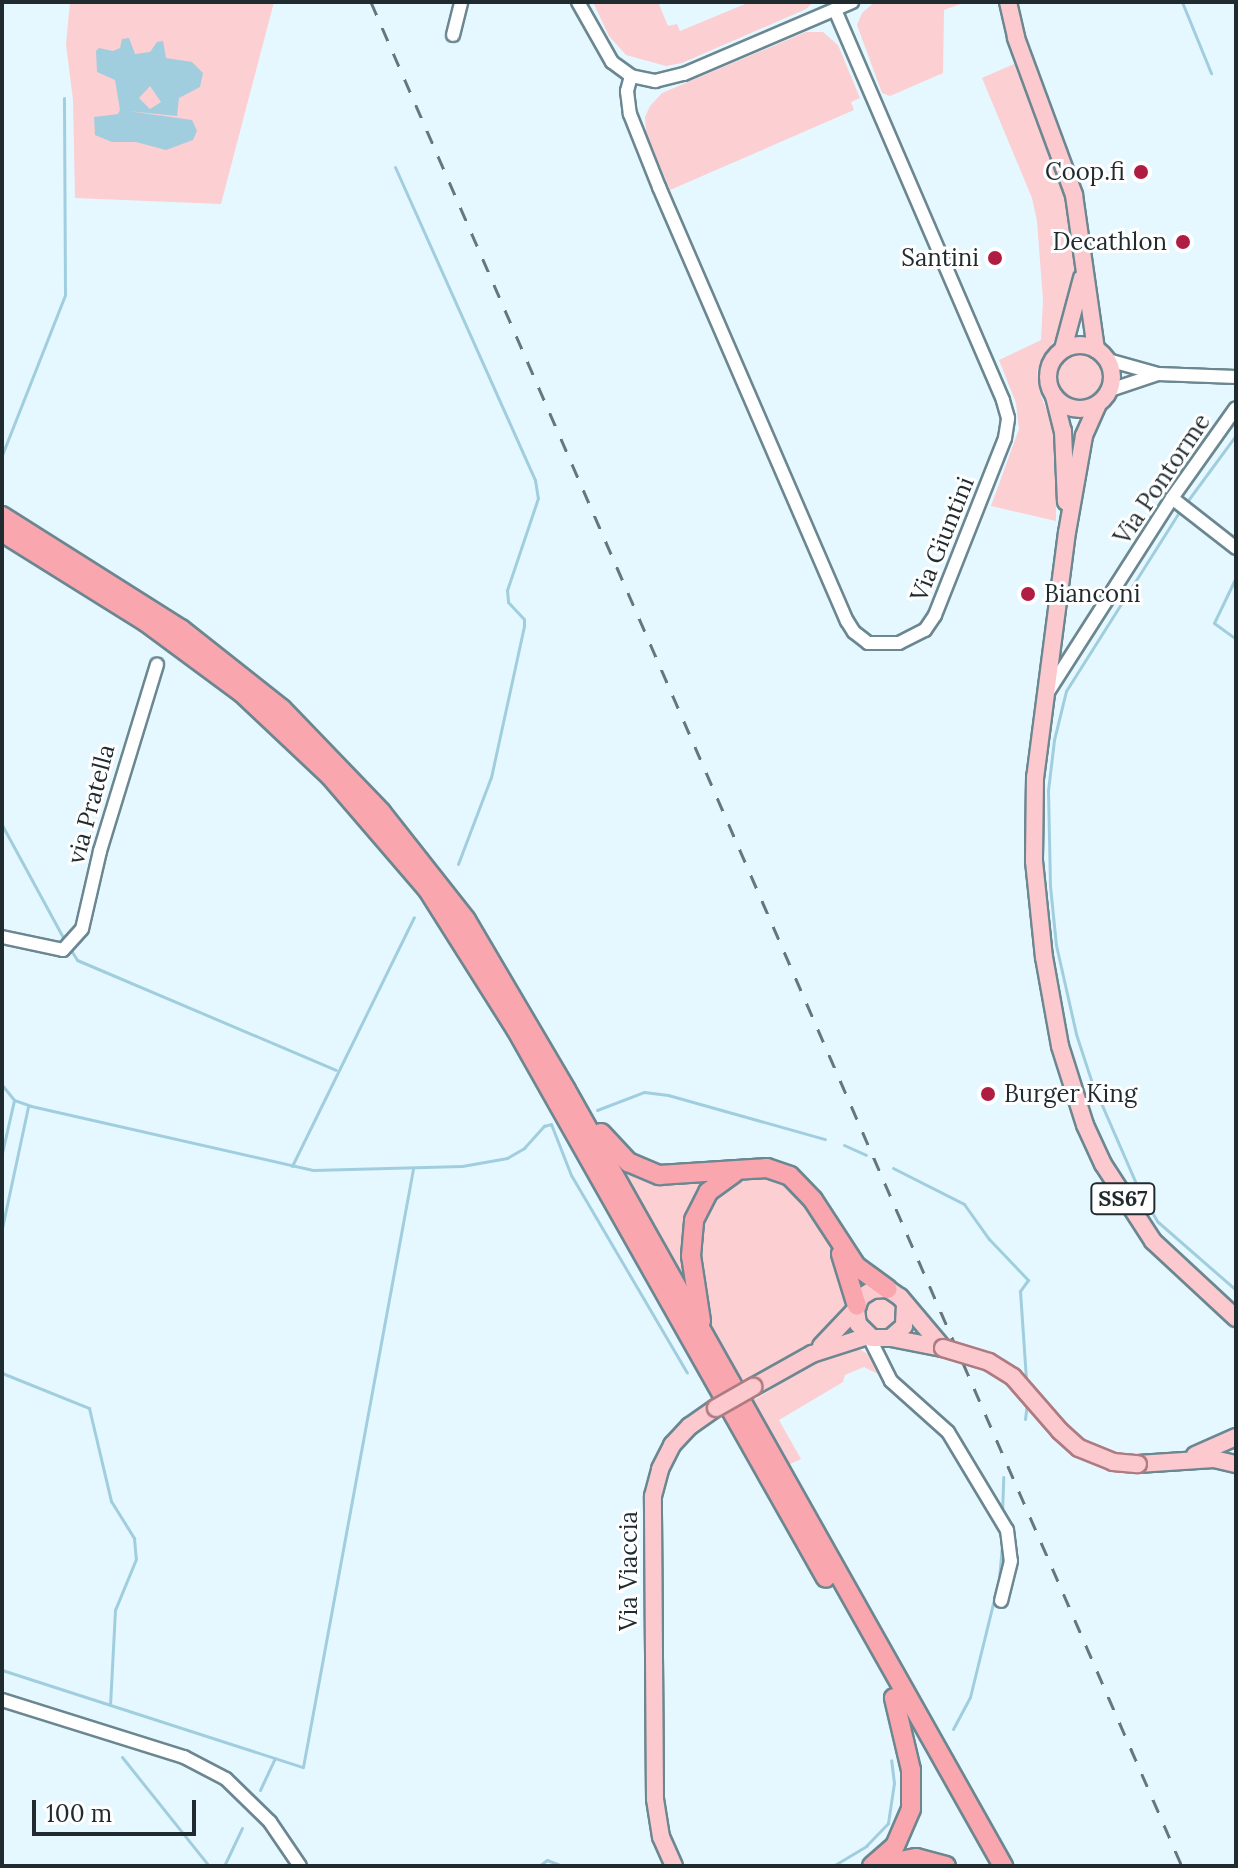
<!DOCTYPE html>
<html>
<head>
<meta charset="utf-8">
<style>
	body { margin:0 }
	#map { position:relative; width:1238px; height:1868px; overflow:hidden; background:#e5f8ff; font-family:Lora,serif }
	div>[style] { position:absolute }
	[style*='--x'] { left:calc(var(--x)*1px); top:calc(var(--y)*1px); width:calc(var(--w)*1px); rotate:calc(var(--a)*1deg) }
	.green>* { inset:0; background:#fccfd2 }
	.round { border-radius:50% }
	.water>* { inset:0; background:#a1cede }
	.stream>* { height:3px; margin:-1.5px; padding:0 1.5px; transform-origin:1.5px; border-radius:1.5px; background:#a1cede }
	.roads { filter:drop-shadow(2px 0 #6b8791) drop-shadow(-2px 0 #6b8791) drop-shadow(0 2px #6b8791) drop-shadow(0 -2px #6b8791) }
	.minor>* { height:12px; margin:-6px; padding:0 6px; transform-origin:6px; border-radius:6px; background:#fff }
	.major>* { height:16px; margin:-8px; padding:0 8px; transform-origin:8px; border-radius:8px; background:#fccace }
	.major>.ring { margin:-8px; padding:0; box-sizing:content-box; background:none; border:16px solid #fccace; border-radius:50% }
	.highway>* { height:18px; margin:-9px; padding:0 9px; transform-origin:9px; border-radius:9px; background:#faa6ae }
	.rail>* { height:3px; margin-top:-1.5px; transform-origin:0; background:repeating-linear-gradient(90deg,#67767b 0 14px,transparent 0 28px) }
	.bridges { filter:drop-shadow(2px 0 #ad7b82) drop-shadow(-2px 0 #ad7b82) drop-shadow(0 2px #ad7b82) drop-shadow(0 -2px #ad7b82) }
	.major-bridge>* { height:16px; margin:-8px; padding:0 8px; transform-origin:8px; border-radius:8px; background:#fccace }
	.dots>* { width:22px; height:22px; translate:-50% -50%; box-sizing:border-box; border:4px solid #fff; border-radius:50% }
	span { translate:-50% -50%; white-space:nowrap; text-align:center; line-height:1.15; -webkit-text-stroke:6px #fff; paint-order:stroke }
	.shield-label span { padding:2px 6px; background:#fff; border:2px solid; border-radius:6px; -webkit-text-stroke-width:0 }
	.shield-label { font-size:22px; color:#1f2b2f; font-weight:700 }
	.poi-label { font-size:24px; color:#1f2b2f }
	.right { translate:-100% -50%; text-align:right }
	.left { translate:0 -50%; text-align:left }
	.street-label { font-size:24px; color:#1f2b2f }
	.frame { position:absolute; inset:0; border:4px solid #1f2b2f; pointer-events:none }
	.scale { position:absolute; left:32px; top:1800px; width:164px; height:36px; box-sizing:border-box; border:4px solid #1f2b2f; border-top:0; padding-left:10px; font-size:24px; line-height:28px; white-space:nowrap; color:#1f2b2f; -webkit-text-stroke:6px #fff; paint-order:stroke }
</style>
</head>
<body>
<div id="map">
	<div class="green">
		<i style="clip-path:polygon(70px 2px,274px 2px,221px 204px,75px 198px,73px 100px,66px 44px)"></i>
		<i style="clip-path:polygon(593px 2px,658px 2px,668px 26px,677px 24px,680px 31px,750px 2px,813px 2px,806px 9px,682px 63px,666px 66px,626px 55px,609px 36px)"></i>
		<i style="clip-path:polygon(875px 2px,966px 2px,944px 10px,943px 73px,890px 96px,882px 93px,857px 25px,862px 13px)"></i>
		<i style="clip-path:polygon(806px 32px,823px 32px,838px 45px,860px 98px,851px 102px,854px 110px,670px 190px,646px 132px,645px 117px,650px 106px,662px 93px)"></i>
		<i style="clip-path:polygon(1014px 64px,1066px 196px,1073px 234px,1075px 264px,1071px 295px,1058px 334px,1037px 370px,1040px 393px,1056px 435px,1056px 521px,991px 506px,1019px 429px,1016px 403px,999px 360px,1041px 340px,1043px 300px,1037px 221px,1032px 198px,982px 78px)"></i>
		<i class="round" style="left:1057px;top:354px;width:46px;height:46px"></i>
		<i style="clip-path:polygon(614px 1158px,709px 1177px,686px 1289px)"></i>
		<i style="clip-path:polygon(760px 1176px,781px 1180px,801px 1194px,835px 1252px,847px 1301px,842px 1315px,817px 1342px,746px 1380px,756px 1399px,834px 1350px,859px 1349px,870px 1355px,880px 1375px,864px 1367px,845px 1375px,843px 1382px,779px 1420px,801px 1459px,788px 1465px,710px 1324px,705px 1311px,696px 1230px,724px 1183px)"></i>
		<i class="round" style="left:865px;top:1297px;width:34px;height:34px"></i>
	</div>
	<div class="water">
		<i style="clip-path:polygon(evenodd,129px 38px,135px 54px,150px 52px,157px 42px,163px 41px,166px 58px,192px 62px,203px 73px,200px 87px,179px 98px,177px 116px,128px 111px,192px 120px,197px 131px,193px 140px,166px 150px,136px 142px,112px 142px,95px 135px,94px 117px,118px 114px,120px 110px,115px 80px,97px 72px,96px 51px,99px 48px,113px 51px,120px 48px,122px 39px,129px 38px,150px 86px,161px 102px,150px 109px,139px 98px,150px 86px)"></i>
	</div>
	<div class="stream">
		<i style="--x:1182;--y:2;--w:77;--a:67.8"></i>
		<i style="--x:395;--y:167;--w:343;--a:65.9"></i>
		<i style="--x:535;--y:480;--w:18;--a:81"></i>
		<i style="--x:538;--y:498;--w:97;--a:108.6"></i>
		<i style="--x:507;--y:590;--w:12;--a:85"></i>
		<i style="--x:508;--y:602;--w:23;--a:47"></i>
		<i style="--x:524;--y:619;--w:7;--a:90"></i>
		<i style="--x:524;--y:626;--w:155;--a:102.3"></i>
		<i style="--x:491;--y:777;--w:93;--a:110.8"></i>
		<i style="--x:2;--y:455;--w:172;--a:-68.5"></i>
		<i style="--x:65;--y:295;--w:197;--a:-90.3"></i>
		<i style="--x:1186;--y:503;--w:84;--a:-53.7"></i>
		<i style="--x:1181;--y:509;--w:215;--a:122.3"></i>
		<i style="--x:1066;--y:691;--w:50;--a:103.8"></i>
		<i style="--x:1054;--y:740;--w:50;--a:96.8"></i>
		<i style="--x:1048;--y:790;--w:96;--a:88.8"></i>
		<i style="--x:1050;--y:886;--w:59;--a:84.2"></i>
		<i style="--x:1056;--y:945;--w:91;--a:77.3"></i>
		<i style="--x:1076;--y:1034;--w:48;--a:71.9"></i>
		<i style="--x:1091;--y:1080;--w:118;--a:66.5"></i>
		<i style="--x:1138;--y:1188;--w:39;--a:60"></i>
		<i style="--x:1158;--y:1222;--w:103;--a:41.1"></i>
		<i style="--x:1236;--y:577;--w:51;--a:115.6"></i>
		<i style="--x:1214;--y:623;--w:27;--a:36"></i>
		<i style="--x:2;--y:825;--w:132;--a:61.5"></i>
		<i style="--x:69;--y:947;--w:15;--a:58"></i>
		<i style="--x:77;--y:960;--w:281;--a:23"></i>
		<i style="--x:2;--y:1085;--w:19;--a:51"></i>
		<i style="--x:14;--y:1100;--w:18;--a:19"></i>
		<i style="--x:31;--y:1106;--w:289;--a:12.8"></i>
		<i style="--x:313;--y:1170;--w:149;--a:-1.5"></i>
		<i style="--x:462;--y:1166;--w:46;--a:-10.1"></i>
		<i style="--x:507;--y:1158;--w:20;--a:-30"></i>
		<i style="--x:524;--y:1148;--w:30;--a:-48"></i>
		<i style="--x:544;--y:1126;--w:7;--a:-16"></i>
		<i style="--x:551;--y:1124;--w:55;--a:68.6"></i>
		<i style="--x:571;--y:1175;--w:229;--a:59.6"></i>
		<i style="--x:597;--y:1110;--w:50;--a:-21"></i>
		<i style="--x:644;--y:1092;--w:24;--a:7"></i>
		<i style="--x:668;--y:1095;--w:163;--a:15.7"></i>
		<i style="--x:844;--y:1145;--w:24;--a:24"></i>
		<i style="--x:2;--y:1153;--w:54;--a:-77.2"></i>
		<i style="--x:292;--y:1166;--w:277;--a:-63.9"></i>
		<i style="--x:893;--y:1168;--w:80;--a:26.9"></i>
		<i style="--x:964;--y:1204;--w:43;--a:54.5"></i>
		<i style="--x:989;--y:1239;--w:57;--a:46.4"></i>
		<i style="--x:1028;--y:1280;--w:14;--a:126"></i>
		<i style="--x:1020;--y:1291;--w:89;--a:86.1"></i>
		<i style="--x:2;--y:1228;--w:124;--a:-77.9"></i>
		<i style="--x:2;--y:1373;--w:94;--a:21.9"></i>
		<i style="--x:89;--y:1408;--w:96;--a:76.7"></i>
		<i style="--x:111;--y:1501;--w:44;--a:58.1"></i>
		<i style="--x:134;--y:1538;--w:21;--a:85"></i>
		<i style="--x:136;--y:1559;--w:55;--a:112.4"></i>
		<i style="--x:115;--y:1610;--w:95;--a:93"></i>
		<i style="--x:1025;--y:1419;--w:16;--a:-83"></i>
		<i style="--x:1002;--y:1514;--w:37;--a:-88"></i>
		<i style="--x:2;--y:1670;--w:316;--a:17.9"></i>
		<i style="--x:303;--y:1767;--w:608;--a:-79.58"></i>
		<i style="--x:953;--y:1729;--w:36;--a:-62"></i>
		<i style="--x:970;--y:1697;--w:122;--a:-76.2"></i>
		<i style="--x:999;--y:1579;--w:38;--a:-85"></i>
		<i style="--x:122;--y:1757;--w:139;--a:51.4"></i>
		<i style="--x:260;--y:1790;--w:35;--a:-65"></i>
		<i style="--x:224;--y:1866;--w:42;--a:-64.7"></i>
		<i style="--x:539;--y:1866;--w:10;--a:-37"></i>
		<i style="--x:547;--y:1860;--w:17;--a:21"></i>
		<i style="--x:833;--y:1866;--w:39;--a:-31"></i>
		<i style="--x:866;--y:1846;--w:32;--a:-46"></i>
		<i style="--x:888;--y:1823;--w:40;--a:-81.5"></i>
		<i style="--x:894;--y:1783;--w:23;--a:-97"></i>
	</div>
	<div class="roads">
		<div class="minor">
			<i style="--x:578;--y:2;--w:69;--a:60.5"></i>
			<i style="--x:612;--y:62;--w:24;--a:36"></i>
			<i style="--x:631;--y:76;--w:25;--a:12"></i>
			<i style="--x:655;--y:81;--w:30;--a:-14"></i>
			<i style="--x:684;--y:74;--w:183;--a:-23.2"></i>
			<i style="--x:453;--y:35;--w:34;--a:-76"></i>
			<i style="--x:631;--y:76;--w:16;--a:105"></i>
			<i style="--x:627;--y:91;--w:23;--a:83"></i>
			<i style="--x:630;--y:114;--w:79;--a:68.3"></i>
			<i style="--x:659;--y:187;--w:473;--a:66.6"></i>
			<i style="--x:847;--y:621;--w:13;--a:58"></i>
			<i style="--x:854;--y:632;--w:18;--a:38"></i>
			<i style="--x:868;--y:643;--w:31;--a:0"></i>
			<i style="--x:899;--y:643;--w:29;--a:-27"></i>
			<i style="--x:925;--y:630;--w:18;--a:-56"></i>
			<i style="--x:935;--y:615;--w:190;--a:-68.4"></i>
			<i style="--x:1005;--y:438;--w:20;--a:-81"></i>
			<i style="--x:1008;--y:418;--w:19;--a:-106"></i>
			<i style="--x:1003;--y:400;--w:425;--a:-113.3"></i>
			<i style="--x:1108;--y:360;--w:52;--a:15.6"></i>
			<i style="--x:1158;--y:374;--w:78;--a:2.2"></i>
			<i style="--x:1110;--y:390;--w:51;--a:-18.4"></i>
			<i style="--x:1172;--y:498;--w:81;--a:38"></i>
			<i style="--x:1048;--y:692;--w:230;--a:-57.4"></i>
			<i style="--x:1172;--y:498;--w:110;--a:-54.6"></i>
			<i style="--x:2;--y:937;--w:62;--a:12"></i>
			<i style="--x:63;--y:950;--w:28;--a:-48"></i>
			<i style="--x:82;--y:929;--w:80;--a:-77"></i>
			<i style="--x:100;--y:851;--w:195;--a:-73"></i>
			<i style="--x:869;--y:1337;--w:49;--a:63.4"></i>
			<i style="--x:891;--y:1381;--w:76;--a:41.8"></i>
			<i style="--x:948;--y:1432;--w:114;--a:59"></i>
			<i style="--x:1007;--y:1530;--w:31;--a:83"></i>
			<i style="--x:1011;--y:1561;--w:41;--a:104"></i>
			<i style="--x:2;--y:1700;--w:191;--a:17.4"></i>
			<i style="--x:184;--y:1757;--w:47;--a:27.6"></i>
			<i style="--x:226;--y:1779;--w:62;--a:44.3"></i>
			<i style="--x:270;--y:1822;--w:53;--a:55.7"></i>
		</div>
		<div class="major">
			<i style="--x:1008;--y:2;--w:37;--a:77"></i>
			<i style="--x:1016;--y:38;--w:167;--a:69.7"></i>
			<i style="--x:1074;--y:195;--w:156;--a:81.9"></i>
			<i class="ring" style="left:1048px;top:345px;width:48px;height:48px"></i>
			<i style="--x:1063;--y:349;--w:73;--a:-75"></i>
			<i style="--x:1054;--y:396;--w:36;--a:76"></i>
			<i style="--x:1063;--y:431;--w:71;--a:87.6"></i>
			<i style="--x:1098;--y:404;--w:35;--a:114"></i>
			<i style="--x:1084;--y:436;--w:97;--a:100"></i>
			<i style="--x:1067;--y:532;--w:247;--a:97.4"></i>
			<i style="--x:1035;--y:777;--w:84;--a:90.7"></i>
			<i style="--x:1034;--y:861;--w:97;--a:84.1"></i>
			<i style="--x:1044;--y:957;--w:90;--a:79.8"></i>
			<i style="--x:1060;--y:1046;--w:83;--a:72.4"></i>
			<i style="--x:1085;--y:1125;--w:43;--a:65.2"></i>
			<i style="--x:1103;--y:1164;--w:92;--a:57"></i>
			<i style="--x:1153;--y:1241;--w:113;--a:42.9"></i>
			<i style="--x:905;--y:1305;--w:21;--a:93"></i>
			<i style="--x:904;--y:1326;--w:18;--a:139"></i>
			<i style="--x:890;--y:1338;--w:18;--a:180"></i>
			<i style="--x:872;--y:1338;--w:20;--a:-135"></i>
			<i style="--x:858;--y:1324;--w:15;--a:-98"></i>
			<i style="--x:856;--y:1309;--w:13;--a:-67"></i>
			<i style="--x:861;--y:1297;--w:13;--a:-32"></i>
			<i style="--x:872;--y:1290;--w:16;--a:-4"></i>
			<i style="--x:888;--y:1289;--w:14;--a:34"></i>
			<i style="--x:900;--y:1297;--w:67;--a:49.9"></i>
			<i style="--x:891;--y:1338;--w:53;--a:10.9"></i>
			<i style="--x:821;--y:1346;--w:51;--a:-46.6"></i>
			<i style="--x:753;--y:1387;--w:68;--a:-29.2"></i>
			<i style="--x:812;--y:1354;--w:59;--a:-17.8"></i>
			<i style="--x:1195;--y:1455;--w:45;--a:-23.7"></i>
			<i style="--x:1138;--y:1464;--w:76;--a:-3.8"></i>
			<i style="--x:1214;--y:1459;--w:23;--a:13"></i>
			<i style="--x:674;--y:1866;--w:32;--a:-114"></i>
			<i style="--x:661;--y:1837;--w:38;--a:-99"></i>
			<i style="--x:655;--y:1799;--w:303;--a:-90.4"></i>
			<i style="--x:653;--y:1496;--w:28;--a:-75"></i>
			<i style="--x:660;--y:1469;--w:27;--a:-63"></i>
			<i style="--x:672;--y:1445;--w:26;--a:-47"></i>
			<i style="--x:690;--y:1426;--w:32;--a:-35"></i>
		</div>
		<div class="highway">
			<i style="--x:2;--y:516;--w:212;--a:32.3"></i>
			<i style="--x:181;--y:629;--w:129;--a:38.4"></i>
			<i style="--x:282;--y:709;--w:143;--a:46.1"></i>
			<i style="--x:381;--y:812;--w:137;--a:51.8"></i>
			<i style="--x:466;--y:920;--w:197;--a:59.5"></i>
			<i style="--x:566;--y:1090;--w:891;--a:60.61"></i>
			<i style="--x:2;--y:532;--w:170;--a:32"></i>
			<i style="--x:146;--y:622;--w:119;--a:36.5"></i>
			<i style="--x:242;--y:693;--w:121;--a:43.3"></i>
			<i style="--x:330;--y:776;--w:150;--a:49.3"></i>
			<i style="--x:428;--y:890;--w:165;--a:57.7"></i>
			<i style="--x:516;--y:1029;--w:630;--a:60.55"></i>
			<i style="--x:601;--y:1133;--w:40;--a:47"></i>
			<i style="--x:628;--y:1162;--w:34;--a:23"></i>
			<i style="--x:659;--y:1175;--w:108;--a:-3.7"></i>
			<i style="--x:767;--y:1168;--w:24;--a:19"></i>
			<i style="--x:790;--y:1176;--w:33;--a:46"></i>
			<i style="--x:813;--y:1200;--w:79;--a:56.9"></i>
			<i style="--x:856;--y:1266;--w:39;--a:36"></i>
			<i style="--x:841;--y:1254;--w:54;--a:72.9"></i>
			<i style="--x:701;--y:1321;--w:66;--a:-98.7"></i>
			<i style="--x:691;--y:1256;--w:36;--a:-85"></i>
			<i style="--x:694;--y:1220;--w:31;--a:-63"></i>
			<i style="--x:708;--y:1192;--w:32;--a:-36"></i>
			<i style="--x:880;--y:1865;--w:37;--a:-11"></i>
			<i style="--x:916;--y:1858;--w:31;--a:15"></i>
			<i style="--x:872;--y:1866;--w:30;--a:-41"></i>
			<i style="--x:895;--y:1846;--w:40;--a:-66.6"></i>
			<i style="--x:911;--y:1809;--w:39;--a:-90"></i>
			<i style="--x:911;--y:1770;--w:74;--a:-103.3"></i>
		</div>
	</div>
	<div class="rail">
		<i style="--x:371;--y:2;--w:2033;--a:66.49"></i>
	</div>
	<div class="bridges">
		<div class="major-bridge">
			<i style="--x:943;--y:1348;--w:48;--a:16.9"></i>
			<i style="--x:989;--y:1362;--w:28;--a:32"></i>
			<i style="--x:1013;--y:1377;--w:72;--a:49"></i>
			<i style="--x:1060;--y:1431;--w:25;--a:42"></i>
			<i style="--x:1079;--y:1448;--w:37;--a:22"></i>
			<i style="--x:1113;--y:1462;--w:25;--a:5"></i>
			<i style="--x:716;--y:1408;--w:43;--a:-29.6"></i>
		</div>
	</div>
	<div class="dots">
		<i style="left:1141px;top:172px;background:#b01d43"></i>
		<i style="left:1183px;top:242px;background:#b01d43"></i>
		<i style="left:995px;top:258px;background:#b01d43"></i>
		<i style="left:1028px;top:594px;background:#b01d43"></i>
		<i style="left:988px;top:1094px;background:#b01d43"></i>
	</div>
	<div class="shield-label">
		<span style="left:1123px;top:1199px">SS67</span>
	</div>
	<div class="poi-label">
		<span class="right" style="left:1125px;top:172px">Coop.fi</span>
		<span class="right" style="left:1167px;top:242px">Decathlon</span>
		<span class="right" style="left:979px;top:258px">Santini</span>
		<span class="left" style="left:1044px;top:594px">Bianconi</span>
		<span class="left" style="left:1004px;top:1094px">Burger King</span>
	</div>
	<div class="street-label">
		<span style="left:1162px;top:479px;rotate:-56deg">Via Pontorme</span>
		<span style="left:942px;top:539px;rotate:-68deg">Via Giuntini</span>
		<span style="left:91px;top:804px;rotate:-75deg">via Pratella</span>
		<span style="left:629px;top:1571px;rotate:-90deg">Via Viaccia</span>
	</div>
	<div class="frame"></div>
	<div class="scale">100 m</div>
</div>
</body>
</html>
